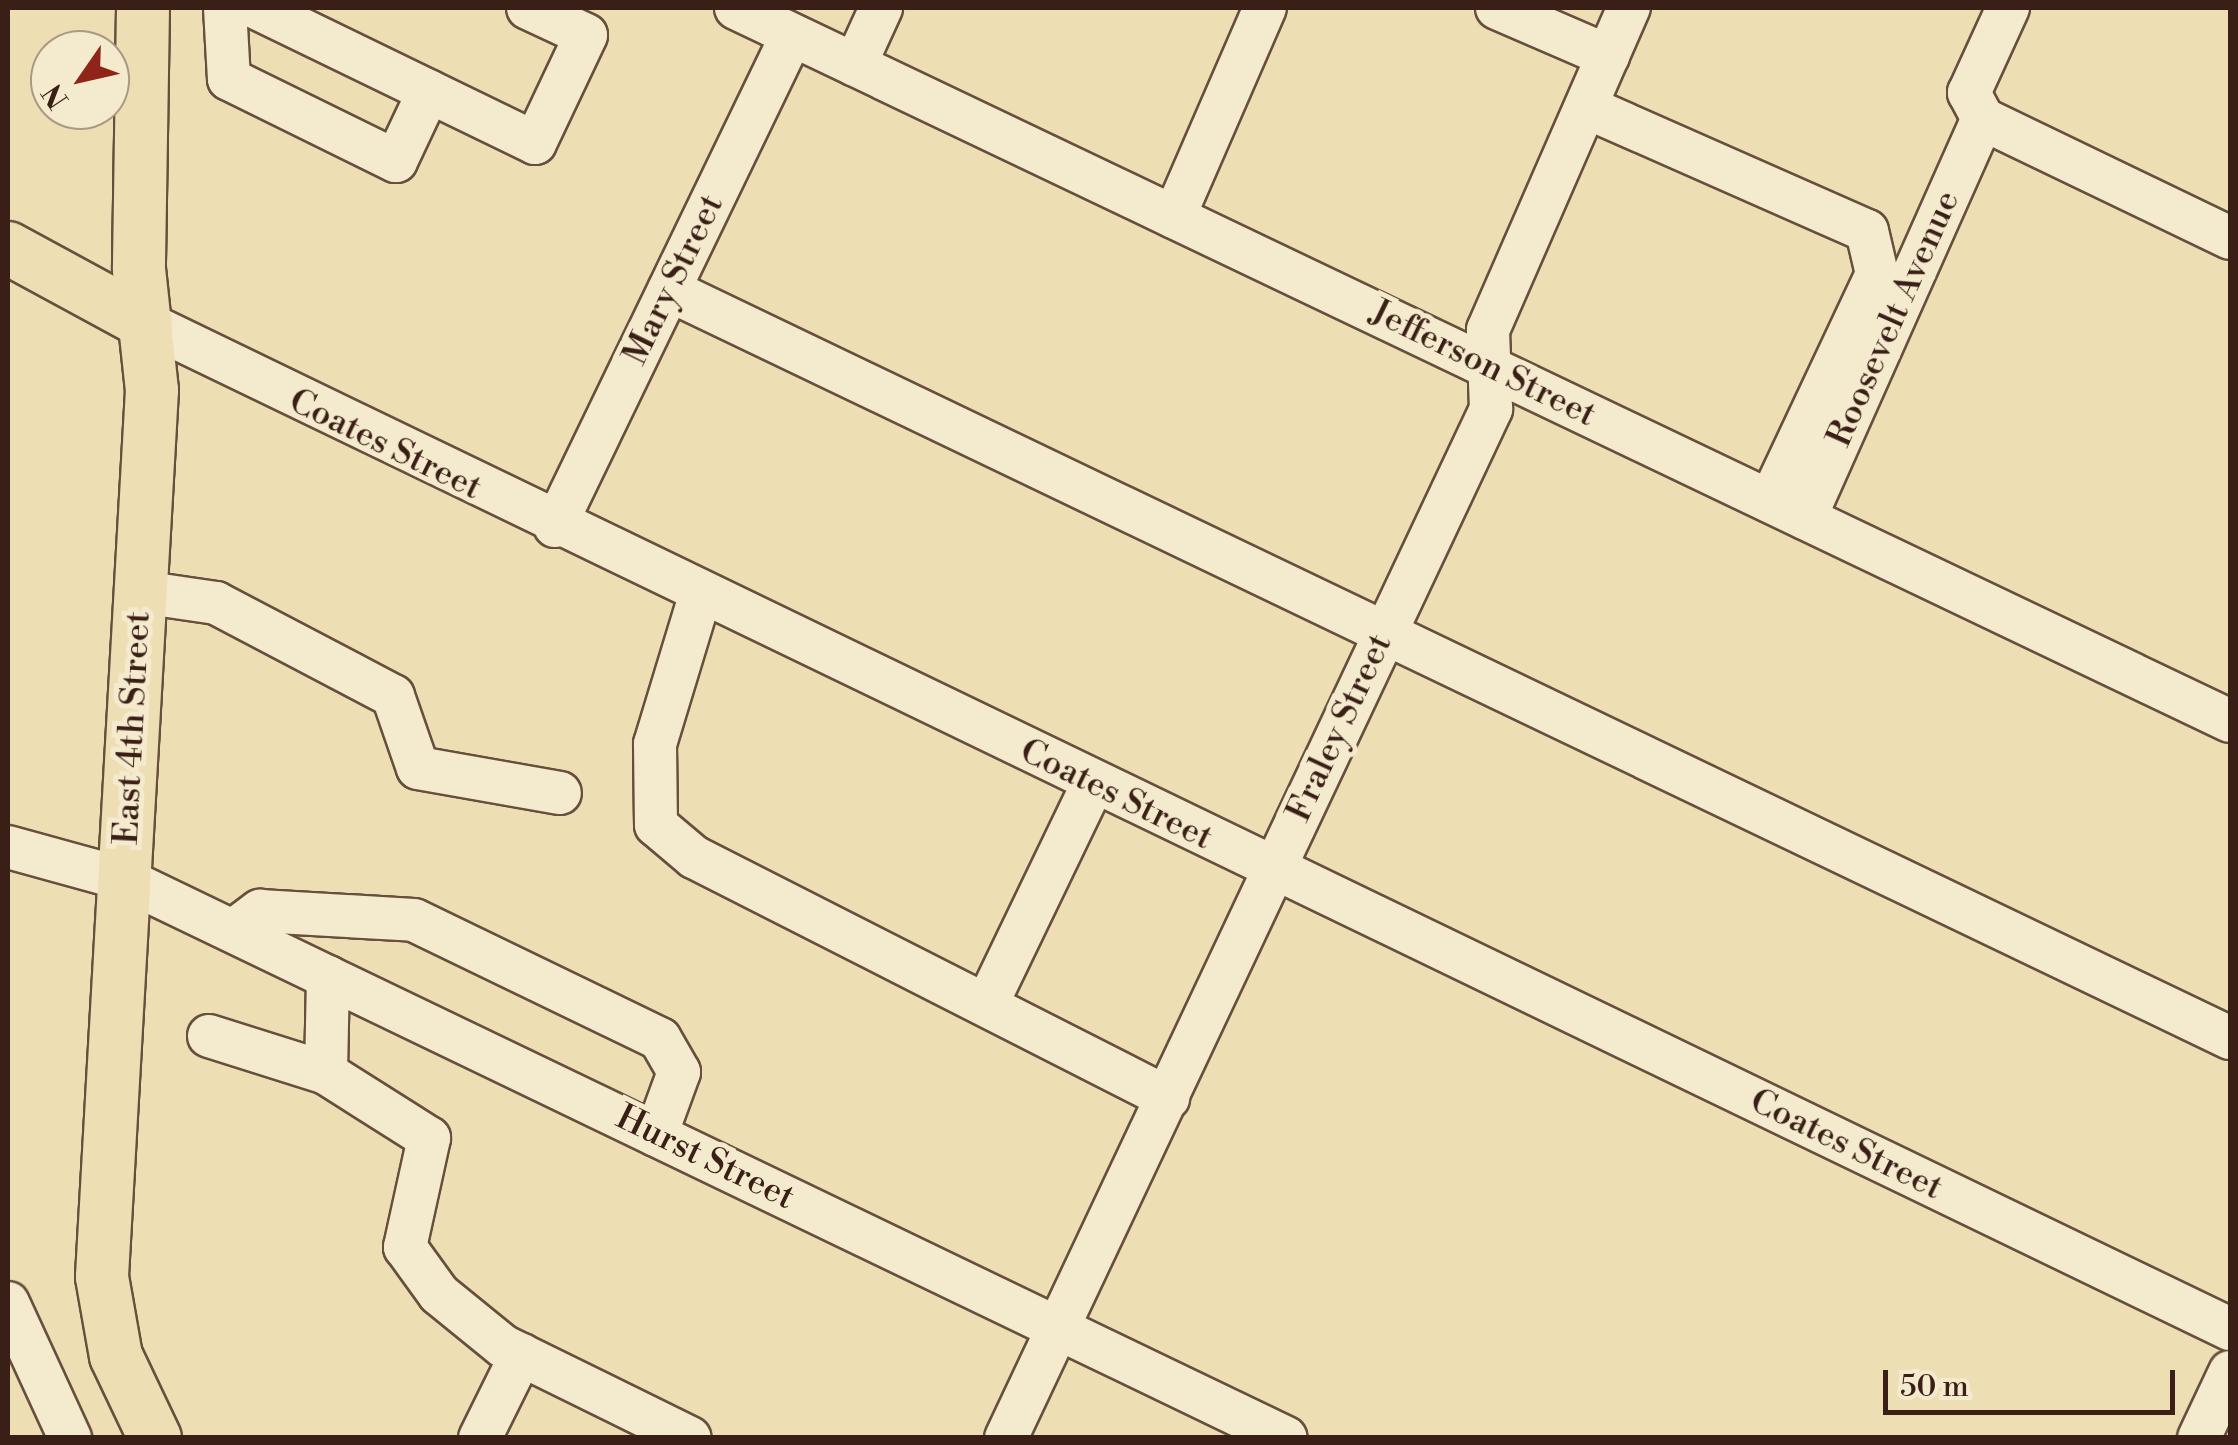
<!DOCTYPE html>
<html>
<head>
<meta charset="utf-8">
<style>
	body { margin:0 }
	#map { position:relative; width:2238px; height:1445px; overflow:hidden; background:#eedeb4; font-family:"Libre Bodoni",serif }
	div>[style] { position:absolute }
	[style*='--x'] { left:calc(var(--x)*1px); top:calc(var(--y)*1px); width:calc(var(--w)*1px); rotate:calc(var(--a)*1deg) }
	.roads { filter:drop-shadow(2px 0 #674f3e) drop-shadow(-2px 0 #674f3e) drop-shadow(0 2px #674f3e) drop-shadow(0 -2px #674f3e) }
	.minor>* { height:42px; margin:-21px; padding:0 21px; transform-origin:21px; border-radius:21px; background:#f4eace }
	.major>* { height:52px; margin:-26px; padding:0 26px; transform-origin:26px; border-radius:26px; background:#eedeb4 }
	span { translate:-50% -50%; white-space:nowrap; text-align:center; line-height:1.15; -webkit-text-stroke:10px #f4eace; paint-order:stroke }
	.street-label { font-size:35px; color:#3a1f16 }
	.frame { position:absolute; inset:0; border:10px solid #3a1f16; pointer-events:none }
	.north { position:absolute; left:30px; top:30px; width:100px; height:100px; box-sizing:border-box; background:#f4eace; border:2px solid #aa9984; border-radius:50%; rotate:236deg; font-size:28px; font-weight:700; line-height:40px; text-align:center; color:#3a1f16 }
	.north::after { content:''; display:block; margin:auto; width:35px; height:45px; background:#8f2418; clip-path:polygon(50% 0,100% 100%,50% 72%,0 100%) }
	.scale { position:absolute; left:1883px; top:1370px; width:292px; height:45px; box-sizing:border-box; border:5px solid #3a1f16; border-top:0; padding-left:12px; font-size:30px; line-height:35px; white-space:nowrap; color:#3a1f16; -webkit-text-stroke:8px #f4eace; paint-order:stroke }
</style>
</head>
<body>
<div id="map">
	<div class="roads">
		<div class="minor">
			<i style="--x:225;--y:8;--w:71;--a:86.8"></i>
			<i style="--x:229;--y:79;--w:186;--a:26.2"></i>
			<i style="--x:396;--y:161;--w:77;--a:-64.8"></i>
			<i style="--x:257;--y:8;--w:309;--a:25.9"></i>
			<i style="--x:535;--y:143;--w:119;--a:-64.7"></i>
			<i style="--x:586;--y:35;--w:64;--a:-155"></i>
			<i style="--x:736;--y:8;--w:1655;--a:25.51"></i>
			<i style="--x:1497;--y:8;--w:121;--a:23.4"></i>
			<i style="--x:855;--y:65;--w:63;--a:-65.5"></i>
			<i style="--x:1586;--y:107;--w:307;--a:23.8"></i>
			<i style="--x:1867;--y:231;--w:44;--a:76.9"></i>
			<i style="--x:1877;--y:274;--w:251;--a:115.2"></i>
			<i style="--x:1983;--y:119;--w:274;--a:25.7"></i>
			<i style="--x:1983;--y:119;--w:30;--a:-118"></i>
			<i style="--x:1969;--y:93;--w:94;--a:-65.4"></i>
			<i style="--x:1174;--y:217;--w:228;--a:-66.5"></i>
			<i style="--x:669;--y:290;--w:1731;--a:25.6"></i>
			<i style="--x:146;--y:323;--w:2314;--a:25.77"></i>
			<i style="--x:1805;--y:518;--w:437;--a:-66"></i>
			<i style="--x:555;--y:526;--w:545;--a:-64.23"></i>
			<i style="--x:141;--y:592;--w:76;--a:8.3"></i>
			<i style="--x:216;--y:603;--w:200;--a:27.7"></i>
			<i style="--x:393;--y:696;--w:76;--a:70.9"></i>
			<i style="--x:418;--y:768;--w:144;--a:10"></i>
			<i style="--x:700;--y:596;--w:155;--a:106.9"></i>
			<i style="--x:655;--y:744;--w:81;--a:89.3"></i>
			<i style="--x:656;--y:825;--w:50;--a:40.1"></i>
			<i style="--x:694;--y:857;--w:532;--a:26.95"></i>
			<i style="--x:8;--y:847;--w:120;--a:15.4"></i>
			<i style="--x:124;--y:879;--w:1289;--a:25.69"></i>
			<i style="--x:233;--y:931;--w:34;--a:-37"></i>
			<i style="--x:260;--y:911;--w:154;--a:3.3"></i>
			<i style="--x:414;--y:920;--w:273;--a:25.8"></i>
			<i style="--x:660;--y:1039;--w:38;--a:60"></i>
			<i style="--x:679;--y:1072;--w:67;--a:110.1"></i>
			<i style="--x:328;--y:977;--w:96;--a:91.2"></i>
			<i style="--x:326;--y:1073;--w:122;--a:32.3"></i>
			<i style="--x:429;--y:1138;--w:112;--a:102.4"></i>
			<i style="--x:405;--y:1247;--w:58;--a:54.1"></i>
			<i style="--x:439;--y:1294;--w:82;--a:39.1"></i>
			<i style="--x:503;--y:1346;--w:208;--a:26.2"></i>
			<i style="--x:987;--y:1004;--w:244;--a:-64.3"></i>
			<i style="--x:209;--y:1036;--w:123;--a:17.5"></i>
			<i style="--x:8;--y:1303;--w:149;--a:65.3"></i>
			<i style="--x:480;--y:1438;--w:93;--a:-63.7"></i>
			<i style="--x:1006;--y:1438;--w:1138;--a:-64.76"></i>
			<i style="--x:1491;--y:409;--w:79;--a:-92.2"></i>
			<i style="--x:1488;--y:330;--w:352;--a:-66.4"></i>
			<i style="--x:2199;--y:1438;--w:73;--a:-64.8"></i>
		</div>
		<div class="major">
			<i style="--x:143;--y:8;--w:261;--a:90.9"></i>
			<i style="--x:139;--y:269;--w:122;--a:83.9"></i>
			<i style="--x:152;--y:390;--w:888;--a:93.23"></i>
			<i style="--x:102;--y:1277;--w:80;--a:80"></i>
			<i style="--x:116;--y:1356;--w:91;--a:64.6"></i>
			<i style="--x:8;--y:248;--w:157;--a:28.5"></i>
		</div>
	</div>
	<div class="street-label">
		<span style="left:674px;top:280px;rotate:-64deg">Mary Street</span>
		<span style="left:1894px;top:319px;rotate:-66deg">Roosevelt Avenue</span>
		<span style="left:1483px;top:364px;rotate:26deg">Jefferson Street</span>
		<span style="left:385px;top:445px;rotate:26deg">Coates Street</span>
		<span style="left:133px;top:728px;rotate:-87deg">East 4th Street</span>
		<span style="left:1340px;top:728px;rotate:-65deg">Fraley Street</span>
		<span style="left:1116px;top:795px;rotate:26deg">Coates Street</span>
		<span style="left:1846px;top:1145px;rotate:26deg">Coates Street</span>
		<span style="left:705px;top:1158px;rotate:26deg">Hurst Street</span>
	</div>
	<div class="frame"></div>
	<div class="north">N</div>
	<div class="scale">50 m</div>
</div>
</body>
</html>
